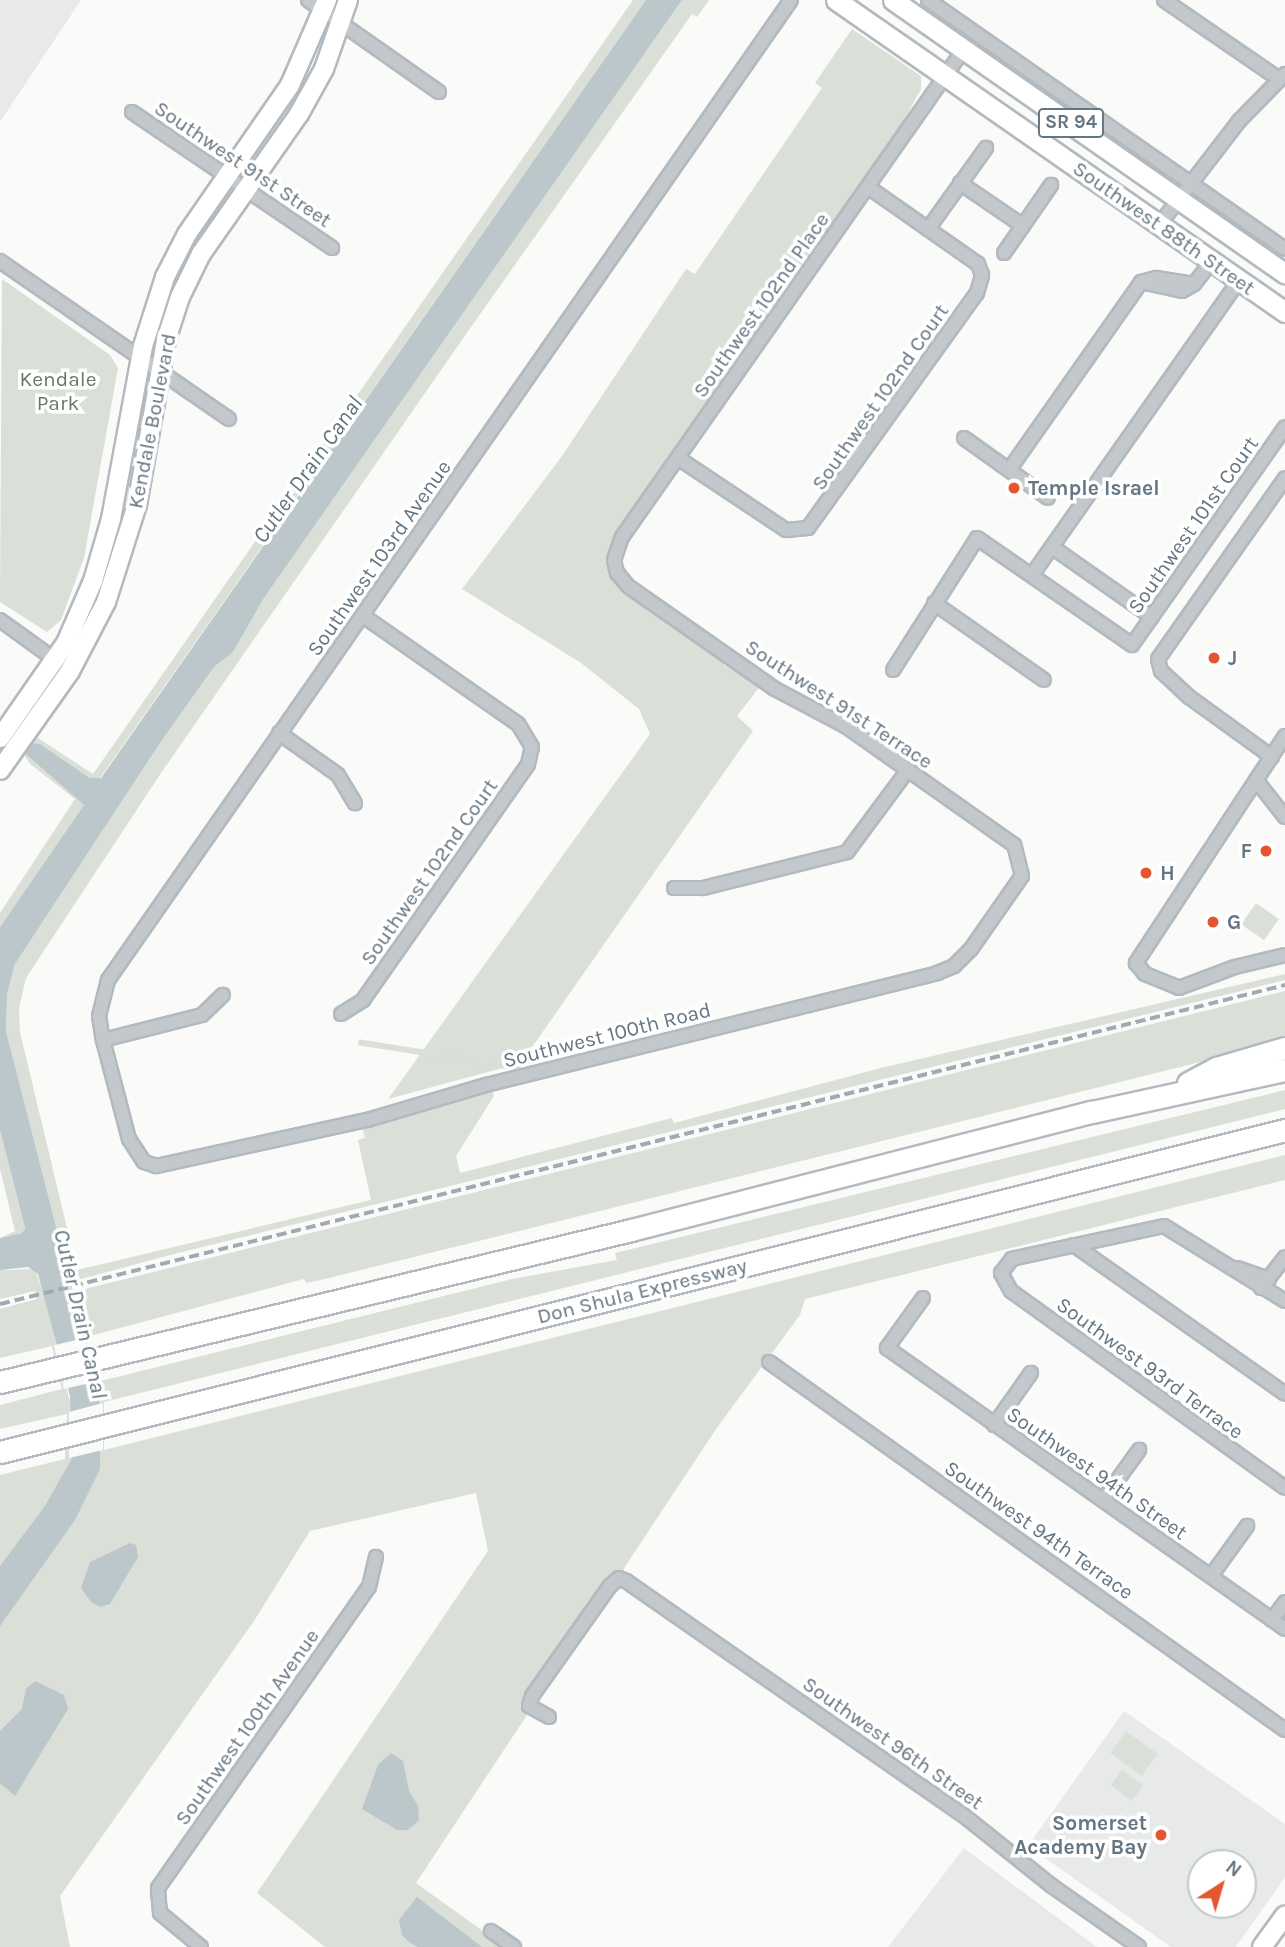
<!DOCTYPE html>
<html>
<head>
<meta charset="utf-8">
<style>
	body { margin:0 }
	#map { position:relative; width:1285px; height:1947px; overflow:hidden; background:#fafaf8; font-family:Karla,sans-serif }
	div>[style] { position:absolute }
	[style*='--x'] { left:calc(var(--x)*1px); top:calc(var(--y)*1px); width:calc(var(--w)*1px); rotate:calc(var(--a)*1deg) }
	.built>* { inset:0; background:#e8e9e9 }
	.green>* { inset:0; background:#dadfd7; transform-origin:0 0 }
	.water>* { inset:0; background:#bbc7cb }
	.pier>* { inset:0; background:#fafaf8; transform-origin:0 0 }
	.roads { filter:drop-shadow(2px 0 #b3babf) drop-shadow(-2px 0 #b3babf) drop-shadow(0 2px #b3babf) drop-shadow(0 -2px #b3babf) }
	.street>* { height:12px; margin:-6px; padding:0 6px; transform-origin:6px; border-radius:6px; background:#c3c8cc }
	.secondary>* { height:18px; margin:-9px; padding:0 9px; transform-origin:9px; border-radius:9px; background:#fff }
	.primary>* { height:19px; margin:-9.5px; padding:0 9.5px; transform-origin:9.5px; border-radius:9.5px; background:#fff }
	.highway>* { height:21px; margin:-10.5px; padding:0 10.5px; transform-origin:10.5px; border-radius:10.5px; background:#fff }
	.rail>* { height:3.5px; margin-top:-1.75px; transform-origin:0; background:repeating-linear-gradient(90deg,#a2aab0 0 10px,transparent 0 15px) }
	.dots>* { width:19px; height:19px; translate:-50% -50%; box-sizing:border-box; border:4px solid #fff; border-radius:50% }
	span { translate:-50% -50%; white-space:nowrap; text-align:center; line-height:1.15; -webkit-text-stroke:7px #fff; paint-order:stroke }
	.shield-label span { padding:2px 5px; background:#fff; border:2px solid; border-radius:5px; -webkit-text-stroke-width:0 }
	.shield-label { font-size:19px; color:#657683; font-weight:700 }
	.street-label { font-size:21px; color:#657683 }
	.park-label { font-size:21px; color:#687a64 }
	.poi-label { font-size:21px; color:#657683; font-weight:700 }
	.left { translate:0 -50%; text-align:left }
	.right { translate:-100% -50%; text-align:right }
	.water-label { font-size:23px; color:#60757c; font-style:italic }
	.north { position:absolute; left:1187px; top:1849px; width:70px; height:70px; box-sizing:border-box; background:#fff; border:2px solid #c1c8cd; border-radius:50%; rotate:37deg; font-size:19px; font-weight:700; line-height:28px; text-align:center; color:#657683 }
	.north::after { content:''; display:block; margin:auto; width:24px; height:32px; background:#e4572e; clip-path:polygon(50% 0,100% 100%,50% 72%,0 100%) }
</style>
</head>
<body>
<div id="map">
	<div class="built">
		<i style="clip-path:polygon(0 0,81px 0,0 122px)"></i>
		<i style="clip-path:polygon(evenodd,1124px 1711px,1285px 1824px,1285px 1877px,1236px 1947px,1171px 1947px,1028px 1846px,1124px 1711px,1201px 1863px,1243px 1863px,1243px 1905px,1201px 1905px,1201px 1863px)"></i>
		<i style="clip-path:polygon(964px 1848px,1097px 1947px,888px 1947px)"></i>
	</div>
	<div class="green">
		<i style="clip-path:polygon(633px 0,646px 0,100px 778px,90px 778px,43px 746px,28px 743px,38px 738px,93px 774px)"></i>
		<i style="clip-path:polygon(682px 0,709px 0,697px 17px,692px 14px,464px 337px,161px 773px,26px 978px,19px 1008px,20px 1032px,77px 1270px,371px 1200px,358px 1140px,365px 1138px,362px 1127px,492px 1089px,494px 1096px,456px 1156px,460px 1173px,672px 1118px,674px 1123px,881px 1068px,1285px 974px,1285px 980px,170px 1255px,74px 1281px,77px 1291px,1285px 991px,1285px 1041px,325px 1279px,306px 1283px,304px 1279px,86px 1337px,97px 1382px,512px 1279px,617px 1260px,615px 1253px,1285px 1090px,1285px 1109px,104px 1402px,104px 1450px,1285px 1155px,1285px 1180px,805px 1299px,800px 1315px,716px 1429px,416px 1883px,505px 1947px,325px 1947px,257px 1893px,488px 1551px,476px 1493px,310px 1531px,254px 1621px,60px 1896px,70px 1947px,0 1947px,0 1475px,65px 1459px,67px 1414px,0 1429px,0 1405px,62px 1389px,52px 1346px,0 1358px,0 1309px,37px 1299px,35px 1291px,0 1299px,0 1270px,35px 1269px,45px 1298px,73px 1414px,72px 1462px,59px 1484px,100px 1469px,100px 1405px,68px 1294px,62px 1250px,6px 1031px,7px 994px,15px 964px,160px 743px,214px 667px,233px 652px,264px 598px)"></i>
		<i style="clip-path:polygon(852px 29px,921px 76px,921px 89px,897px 133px,615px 538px,608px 557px,612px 576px,625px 590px,724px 659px,725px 667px,729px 662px,761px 685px,737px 716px,753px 731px,521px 1063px,388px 1099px,650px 734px,639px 709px,581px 663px,462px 589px,562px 456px,686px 269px,695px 274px,822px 88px,815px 83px)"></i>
		<i style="clip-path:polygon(2px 279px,110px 355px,118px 368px,84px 558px,61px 620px,47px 632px,0 602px)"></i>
		<i style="clip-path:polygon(22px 751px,84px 805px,0 927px,0 913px,75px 799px,30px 764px)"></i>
		<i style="left:1256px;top:903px;width:28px;height:26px;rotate:35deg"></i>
		<i style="left:521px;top:1065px;width:6px;height:164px;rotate:99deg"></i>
		<i style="clip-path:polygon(0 1130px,25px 1228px,22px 1233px,0 1238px,15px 1231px,0 1169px)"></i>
		<i style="left:1126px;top:1731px;width:39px;height:27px;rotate:36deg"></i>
		<i style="left:1122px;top:1770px;width:26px;height:19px;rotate:36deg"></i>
	</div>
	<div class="water">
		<i style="clip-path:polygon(646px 0,682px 0,264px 598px,233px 652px,214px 667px,160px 743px,15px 964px,7px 994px,6px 1031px,62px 1250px,68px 1294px,100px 1405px,100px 1469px,75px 1520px,0 1626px,0 1566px,45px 1506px,72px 1458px,70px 1396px,38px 1274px,28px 1267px,0 1270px,0 1238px,22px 1233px,25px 1228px,0 1130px,0 927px,84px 805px,22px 751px,28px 743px,40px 744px,90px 778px,101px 778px)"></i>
		<i style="clip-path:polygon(130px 1543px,136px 1545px,138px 1557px,110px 1604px,100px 1607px,91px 1602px,81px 1588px,90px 1562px)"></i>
		<i style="clip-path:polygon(35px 1681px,64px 1695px,68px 1709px,15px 1796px,0 1783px,0 1731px,22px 1709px,26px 1689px)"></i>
		<i style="clip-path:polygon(391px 1753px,403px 1761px,409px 1791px,418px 1806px,419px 1820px,408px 1830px,397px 1830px,362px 1809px,378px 1765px)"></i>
		<i style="clip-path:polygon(417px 1897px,482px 1947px,418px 1947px,410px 1943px,402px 1935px,399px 1920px)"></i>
	</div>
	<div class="pier">
		<i style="left:85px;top:1338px;width:45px;height:32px;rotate:77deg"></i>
		<i style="clip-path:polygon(103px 1403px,103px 1450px,69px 1458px,69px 1412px)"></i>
	</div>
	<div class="roads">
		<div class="street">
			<i style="--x:308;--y:0;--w:160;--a:35.1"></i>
			<i style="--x:791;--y:0;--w:1195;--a:124.87"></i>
			<i style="--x:108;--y:980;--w:37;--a:104"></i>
			<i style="--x:99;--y:1016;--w:24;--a:81"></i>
			<i style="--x:103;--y:1040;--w:102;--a:75.3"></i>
			<i style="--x:129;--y:1139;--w:27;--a:57"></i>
			<i style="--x:144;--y:1162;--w:13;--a:18"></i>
			<i style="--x:156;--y:1166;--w:216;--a:-12.3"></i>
			<i style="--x:367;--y:1120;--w:124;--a:-16.4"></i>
			<i style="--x:486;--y:1085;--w:465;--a:-13.9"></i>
			<i style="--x:937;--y:973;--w:18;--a:-22"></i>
			<i style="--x:954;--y:966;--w:24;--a:-45"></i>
			<i style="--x:971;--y:949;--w:89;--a:-55.1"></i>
			<i style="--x:1022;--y:876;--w:32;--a:-104"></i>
			<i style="--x:1014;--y:845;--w:207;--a:-144.8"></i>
			<i style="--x:845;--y:726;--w:79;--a:-152.1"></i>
			<i style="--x:775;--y:689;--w:179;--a:-145"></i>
			<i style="--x:628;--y:586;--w:17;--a:-130"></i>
			<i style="--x:617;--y:573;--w:13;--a:-103"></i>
			<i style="--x:614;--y:560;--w:24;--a:-71"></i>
			<i style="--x:622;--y:537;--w:596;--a:-54.98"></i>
			<i style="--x:928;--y:0;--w:435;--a:34.9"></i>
			<i style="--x:1164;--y:0;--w:140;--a:34.5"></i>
			<i style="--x:132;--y:112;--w:242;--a:34.2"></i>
			<i style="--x:960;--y:183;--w:76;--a:34.3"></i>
			<i style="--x:1159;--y:225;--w:131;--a:-52.4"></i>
			<i style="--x:1239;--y:121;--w:66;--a:-45.6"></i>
			<i style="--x:928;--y:229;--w:100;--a:-54.4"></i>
			<i style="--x:1004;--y:253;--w:83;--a:-55.3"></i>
			<i style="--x:0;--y:261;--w:278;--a:34.6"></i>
			<i style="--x:1156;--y:278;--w:38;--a:9"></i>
			<i style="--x:1194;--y:284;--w:14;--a:150"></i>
			<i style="--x:1182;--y:291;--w:42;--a:-167.6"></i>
			<i style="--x:1141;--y:282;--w:16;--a:-15"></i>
			<i style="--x:1194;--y:284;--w:29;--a:-52"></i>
			<i style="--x:964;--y:438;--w:103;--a:35.5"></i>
			<i style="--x:678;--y:458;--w:130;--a:33.7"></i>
			<i style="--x:786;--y:530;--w:22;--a:-5"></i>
			<i style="--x:808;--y:528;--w:289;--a:-54.3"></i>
			<i style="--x:977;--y:293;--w:19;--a:-74"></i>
			<i style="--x:982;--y:275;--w:12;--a:-110"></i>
			<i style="--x:978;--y:264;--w:134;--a:-145"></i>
			<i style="--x:1009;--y:470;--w:230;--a:-54.9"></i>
			<i style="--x:1052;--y:547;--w:122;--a:35"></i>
			<i style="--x:1032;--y:575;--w:360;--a:-54.9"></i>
			<i style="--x:934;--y:603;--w:134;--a:35"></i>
			<i style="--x:0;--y:620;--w:75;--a:35.8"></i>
			<i style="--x:893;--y:670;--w:156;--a:-57.5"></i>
			<i style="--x:977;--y:538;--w:188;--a:34.6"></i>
			<i style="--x:1132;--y:645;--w:266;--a:-54.9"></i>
			<i style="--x:279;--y:733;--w:72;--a:35.4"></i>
			<i style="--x:338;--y:775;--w:33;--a:59"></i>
			<i style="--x:1285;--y:736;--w:272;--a:123.3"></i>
			<i style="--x:1136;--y:963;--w:14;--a:51"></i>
			<i style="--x:1145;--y:974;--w:37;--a:22"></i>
			<i style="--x:1179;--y:988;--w:60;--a:-20.6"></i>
			<i style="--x:1235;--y:967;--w:51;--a:-13.5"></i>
			<i style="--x:1272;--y:757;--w:102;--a:-144.1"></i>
			<i style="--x:1189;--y:697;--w:38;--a:-137"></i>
			<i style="--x:1161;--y:671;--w:12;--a:-104"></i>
			<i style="--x:1158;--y:659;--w:221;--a:-54.9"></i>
			<i style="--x:1256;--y:780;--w:47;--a:51.9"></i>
			<i style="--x:674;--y:888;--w:29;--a:0"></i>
			<i style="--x:703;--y:888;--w:148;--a:-14"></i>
			<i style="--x:847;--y:852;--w:102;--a:-53.4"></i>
			<i style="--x:341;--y:1014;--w:26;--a:-32"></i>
			<i style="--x:363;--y:1000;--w:288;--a:-55"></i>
			<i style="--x:528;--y:764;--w:17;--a:-77"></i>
			<i style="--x:532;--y:747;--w:27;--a:-121"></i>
			<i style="--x:518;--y:724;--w:190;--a:-145.1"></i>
			<i style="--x:103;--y:1040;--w:102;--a:-14.2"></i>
			<i style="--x:202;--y:1015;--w:29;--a:-44"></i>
			<i style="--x:1074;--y:1245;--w:258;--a:35.2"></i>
			<i style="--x:1237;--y:1268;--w:34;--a:19"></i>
			<i style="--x:1261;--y:1288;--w:39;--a:-52"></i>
			<i style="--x:923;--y:1298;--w:62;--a:125.8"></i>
			<i style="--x:887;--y:1348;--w:487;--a:35.2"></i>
			<i style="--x:1285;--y:1301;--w:142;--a:-148.2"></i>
			<i style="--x:1164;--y:1226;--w:156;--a:167.8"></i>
			<i style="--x:1012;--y:1259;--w:18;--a:128"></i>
			<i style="--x:1001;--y:1273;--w:21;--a:61"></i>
			<i style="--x:1011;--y:1291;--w:337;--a:35.7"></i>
			<i style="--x:769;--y:1362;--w:634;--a:35.5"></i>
			<i style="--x:994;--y:1425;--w:64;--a:-54.6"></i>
			<i style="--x:1103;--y:1500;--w:62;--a:-54.2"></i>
			<i style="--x:1211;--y:1576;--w:62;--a:-54.2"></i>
			<i style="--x:1272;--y:1620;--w:22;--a:-54"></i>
			<i style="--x:549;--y:1717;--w:23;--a:-151"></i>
			<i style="--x:529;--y:1706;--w:10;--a:-73"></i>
			<i style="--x:532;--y:1696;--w:135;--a:-54.7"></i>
			<i style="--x:610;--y:1586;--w:12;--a:-42"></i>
			<i style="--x:619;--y:1578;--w:8;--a:23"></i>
			<i style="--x:626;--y:1581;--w:417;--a:34.8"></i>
			<i style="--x:968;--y:1819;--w:107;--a:38.6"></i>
			<i style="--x:1052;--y:1886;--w:106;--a:35"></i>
			<i style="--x:491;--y:1931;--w:28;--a:35"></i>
			<i style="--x:201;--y:1947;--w:53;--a:-140.3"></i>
			<i style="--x:160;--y:1913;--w:25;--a:-95"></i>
			<i style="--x:158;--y:1888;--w:368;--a:-55"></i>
			<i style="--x:369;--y:1587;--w:31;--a:-77"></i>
		</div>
		<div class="secondary">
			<i style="--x:0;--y:738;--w:116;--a:-55.2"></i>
			<i style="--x:66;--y:643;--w:68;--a:-66.5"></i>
			<i style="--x:93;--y:581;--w:65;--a:-73.8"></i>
			<i style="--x:111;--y:519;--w:176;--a:-79.5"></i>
			<i style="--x:143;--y:346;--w:72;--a:-72.3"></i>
			<i style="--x:165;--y:277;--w:48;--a:-62.9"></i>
			<i style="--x:187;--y:234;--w:181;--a:-55.3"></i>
			<i style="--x:290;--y:85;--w:93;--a:-66.5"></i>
			<i style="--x:0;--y:770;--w:121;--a:-54.7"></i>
			<i style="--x:70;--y:671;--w:78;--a:-62.4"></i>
			<i style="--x:106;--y:602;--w:102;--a:-72.3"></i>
			<i style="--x:137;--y:505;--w:168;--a:-80"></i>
			<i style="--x:166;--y:340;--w:45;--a:-72"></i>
			<i style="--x:180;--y:297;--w:48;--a:-64"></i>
			<i style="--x:201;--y:254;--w:171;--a:-55"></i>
			<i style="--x:299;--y:114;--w:51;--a:-60.9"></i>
			<i style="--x:324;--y:69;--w:73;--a:-70.8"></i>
			<i style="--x:1262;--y:1947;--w:39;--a:-54"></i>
		</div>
		<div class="primary">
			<i style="--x:836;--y:0;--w:547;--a:34.79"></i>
			<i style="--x:893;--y:0;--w:478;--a:34.9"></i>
		</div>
		<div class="highway">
			<i style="--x:1188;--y:1083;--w:32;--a:-28"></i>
			<i style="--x:1216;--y:1068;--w:72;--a:-16.2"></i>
			<i style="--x:0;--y:1382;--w:649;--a:-13.54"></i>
			<i style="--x:631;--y:1230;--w:476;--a:-14.4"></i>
			<i style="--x:1092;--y:1112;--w:198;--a:-12.3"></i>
			<i style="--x:0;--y:1452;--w:1325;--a:-14.07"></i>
		</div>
	</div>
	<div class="rail">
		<i style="--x:0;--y:1304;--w:1324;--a:-13.94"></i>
	</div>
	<div class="dots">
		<i style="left:1014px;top:488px;background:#e4572e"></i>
		<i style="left:1214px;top:658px;background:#e4572e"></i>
		<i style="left:1266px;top:851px;background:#e4572e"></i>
		<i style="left:1146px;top:873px;background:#e4572e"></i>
		<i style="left:1213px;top:922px;background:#e4572e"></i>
		<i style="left:1161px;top:1835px;background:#e4572e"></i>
	</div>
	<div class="shield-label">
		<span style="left:1071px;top:123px">SR 94</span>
	</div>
	<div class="street-label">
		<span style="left:243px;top:164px;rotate:34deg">Southwest 91st Street</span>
		<span style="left:1164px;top:228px;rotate:35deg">Southwest 88th Street</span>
		<span style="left:761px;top:305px;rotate:-55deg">Southwest 102nd Place</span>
		<span style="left:880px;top:397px;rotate:-55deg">Southwest 102nd Court</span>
		<span style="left:152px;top:421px;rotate:-79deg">Kendale Boulevard</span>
		<span style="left:1193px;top:525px;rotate:-55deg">Southwest 101st Court</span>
		<span style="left:379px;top:558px;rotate:-55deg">Southwest 103rd Avenue</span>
		<span style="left:839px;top:704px;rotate:33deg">Southwest 91st Terrace</span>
		<span style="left:429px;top:872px;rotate:-55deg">Southwest 102nd Court</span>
		<span style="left:607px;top:1035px;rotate:-14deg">Southwest 100th Road</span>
		<span style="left:642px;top:1291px;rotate:-14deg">Don Shula Expressway</span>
		<span style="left:1150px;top:1368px;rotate:36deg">Southwest 93rd Terrace</span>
		<span style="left:1097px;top:1473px;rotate:35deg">Southwest 94th Street</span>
		<span style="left:1039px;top:1530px;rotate:35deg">Southwest 94th Terrace</span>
		<span style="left:247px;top:1727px;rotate:-55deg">Southwest 100th Avenue</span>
		<span style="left:893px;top:1743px;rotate:35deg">Southwest 96th Street</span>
	</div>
	<div class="park-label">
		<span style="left:58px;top:391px">Kendale<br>Park</span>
	</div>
	<div class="poi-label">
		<span class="left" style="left:1028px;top:488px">Temple Israel</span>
		<span class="left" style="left:1228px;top:658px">J</span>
		<span class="right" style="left:1252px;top:851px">F</span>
		<span class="left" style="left:1160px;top:873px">H</span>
		<span class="left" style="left:1227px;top:922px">G</span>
		<span class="right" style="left:1147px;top:1835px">Somerset<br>Academy Bay</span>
	</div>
	<div class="water-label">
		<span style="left:308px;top:470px;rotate:-55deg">Cutler Drain Canal</span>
		<span style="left:80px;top:1314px;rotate:77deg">Cutler Drain Canal</span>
	</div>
	<div class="north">N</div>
</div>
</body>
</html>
